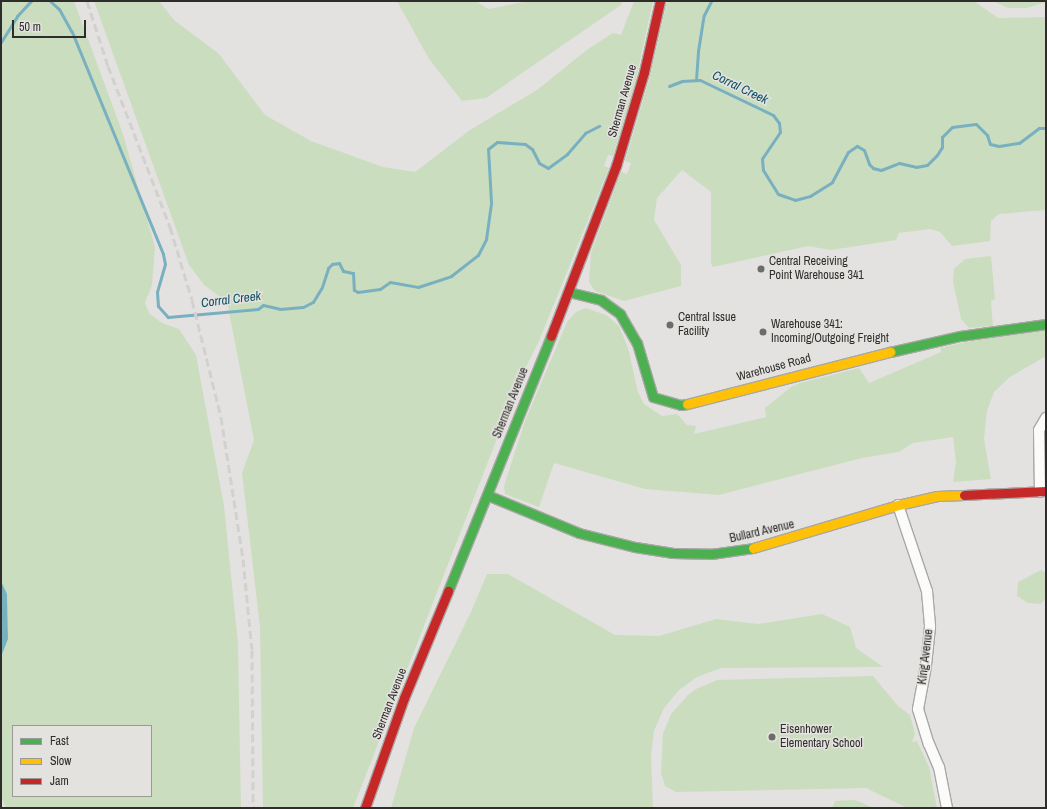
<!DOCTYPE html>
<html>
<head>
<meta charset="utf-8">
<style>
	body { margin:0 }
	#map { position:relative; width:1047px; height:809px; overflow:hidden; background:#e3e2e0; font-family:"Archivo Narrow",sans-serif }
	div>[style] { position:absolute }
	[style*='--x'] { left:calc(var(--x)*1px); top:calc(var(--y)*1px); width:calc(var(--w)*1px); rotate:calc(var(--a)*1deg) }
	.green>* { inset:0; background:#cbddbf }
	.water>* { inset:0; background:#79b0c0 }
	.stream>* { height:3px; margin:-1.5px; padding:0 1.5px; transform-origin:1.5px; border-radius:1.5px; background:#79b0c0 }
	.roads { filter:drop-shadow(1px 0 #a9a8a6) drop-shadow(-1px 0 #a9a8a6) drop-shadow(0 1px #a9a8a6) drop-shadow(0 -1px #a9a8a6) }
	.street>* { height:10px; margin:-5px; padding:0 5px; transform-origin:5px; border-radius:5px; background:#fbfbfa }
	.fast>* { height:9px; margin:-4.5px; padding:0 4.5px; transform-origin:4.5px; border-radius:4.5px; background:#4caf50 }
	.slow>* { height:9px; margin:-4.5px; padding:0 4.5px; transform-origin:4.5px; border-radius:4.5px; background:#ffc107 }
	.jam>* { height:9px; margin:-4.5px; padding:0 4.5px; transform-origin:4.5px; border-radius:4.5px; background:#c62828 }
	.rail>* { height:3px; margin-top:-1.5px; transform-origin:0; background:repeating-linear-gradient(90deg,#d1d1d0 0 8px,transparent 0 12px) }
	.dots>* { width:11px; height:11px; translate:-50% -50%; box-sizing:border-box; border:2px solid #e4e2df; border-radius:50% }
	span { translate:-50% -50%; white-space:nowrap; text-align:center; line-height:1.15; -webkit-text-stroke:3px #e4e2df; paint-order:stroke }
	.street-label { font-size:12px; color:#2e2d2c }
	.poi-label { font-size:12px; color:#2e2d2c }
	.left { translate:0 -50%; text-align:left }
	.water-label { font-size:13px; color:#0c5163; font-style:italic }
	.frame { position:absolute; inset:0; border:2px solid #2e2d2c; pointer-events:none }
	.legend { position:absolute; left:12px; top:725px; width:140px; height:72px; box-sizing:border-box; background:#e4e2df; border:1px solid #9b9a97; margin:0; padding:5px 7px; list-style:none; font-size:12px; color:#2e2d2c }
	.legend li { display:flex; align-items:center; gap:8px; height:20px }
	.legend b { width:20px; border:1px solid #9b9a97 }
	.scale { position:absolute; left:12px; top:20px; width:74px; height:18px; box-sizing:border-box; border:2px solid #2e2d2c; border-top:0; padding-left:5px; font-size:12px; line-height:14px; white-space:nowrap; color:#2e2d2c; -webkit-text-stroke:3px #e4e2df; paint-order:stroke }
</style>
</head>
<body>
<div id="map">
	<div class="green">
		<i style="clip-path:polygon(evenodd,1px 1px,74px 1px,123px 134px,155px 247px,152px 285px,145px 303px,149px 313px,162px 323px,179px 329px,196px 355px,224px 506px,238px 644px,241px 808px,6px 808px,1px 797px,1px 657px,8px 639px,7px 594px,1px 581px,1px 1px,13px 726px,151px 726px,151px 796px,13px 796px,13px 726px)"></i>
		<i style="clip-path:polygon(94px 1px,159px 1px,174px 20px,219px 54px,265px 115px,311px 141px,383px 167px,415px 172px,470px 130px,537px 90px,588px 49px,613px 33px,621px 35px,634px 1px,653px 1px,636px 79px,613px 156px,608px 155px,604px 166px,609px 168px,539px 341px,521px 377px,353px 808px,263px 808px,260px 627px,242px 473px,254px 440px,227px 302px,204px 285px,189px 265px)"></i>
		<i style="clip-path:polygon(397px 1px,476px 1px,488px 9px,529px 1px,622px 1px,621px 5px,486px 98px,462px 101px,429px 59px)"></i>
		<i style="clip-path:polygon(667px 1px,974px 1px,998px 18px,1046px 17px,1046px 210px,999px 214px,991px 221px,990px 241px,952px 246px,940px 232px,930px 229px,899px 233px,896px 240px,831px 250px,808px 246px,713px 267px,711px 264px,711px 192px,682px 170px,657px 198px,654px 220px,681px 265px,681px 286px,624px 301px,595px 291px,589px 282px,591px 253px,621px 172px,627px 174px,631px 163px,625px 161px,649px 80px)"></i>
		<i style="clip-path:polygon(993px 1px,1046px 1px,1046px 2px,1027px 8px,1008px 8px)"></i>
		<i style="clip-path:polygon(991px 256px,995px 299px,991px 301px,993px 326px,969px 328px,961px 319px,953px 282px,954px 269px,965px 259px)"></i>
		<i style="clip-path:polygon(586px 308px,606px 315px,619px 326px,628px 348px,638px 392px,644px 404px,662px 416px,677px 414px,687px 425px,696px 426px,694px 434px,766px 417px,765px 408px,791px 387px,800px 383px,859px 368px,869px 383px,941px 352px,940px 348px,966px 342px,1046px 330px,1046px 356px,1010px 377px,994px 392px,987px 411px,984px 439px,991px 479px,953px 482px,956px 462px,953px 437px,913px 443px,899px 452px,862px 458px,719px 495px,645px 489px,554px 463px,539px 507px,505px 494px,504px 486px,525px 421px,567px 322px,576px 312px)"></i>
		<i style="clip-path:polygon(1041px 570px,1046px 573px,1046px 597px,1041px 604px,1028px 603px,1017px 596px,1018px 582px)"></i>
		<i style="clip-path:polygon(487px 574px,508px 574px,615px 635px,659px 636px,716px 619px,758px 624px,822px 614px,850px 627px,856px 648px,883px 667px,721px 668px,697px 677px,679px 690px,664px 708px,654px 731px,651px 756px,653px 808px,391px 808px,414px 728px,471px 612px)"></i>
		<i style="clip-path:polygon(873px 676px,898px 706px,910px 715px,915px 734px,912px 742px,917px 741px,929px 767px,937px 808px,907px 808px,866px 788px,676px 792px,665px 786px,661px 773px,663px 734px,671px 714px,687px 696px,696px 689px,717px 680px)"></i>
		<i style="clip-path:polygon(855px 800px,874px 808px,832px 808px,835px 801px)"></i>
	</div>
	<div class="water">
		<i style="clip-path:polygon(1px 581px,7px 594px,8px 639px,1px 657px)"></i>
	</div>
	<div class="stream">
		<i style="--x:50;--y:1;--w:12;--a:42"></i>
		<i style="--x:59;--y:9;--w:26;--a:61"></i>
		<i style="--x:72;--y:32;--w:240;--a:67.7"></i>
		<i style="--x:163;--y:254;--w:10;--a:79"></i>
		<i style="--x:165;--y:264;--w:29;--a:106"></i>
		<i style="--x:157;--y:292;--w:14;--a:86"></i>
		<i style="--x:158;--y:306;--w:15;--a:48"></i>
		<i style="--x:168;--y:317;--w:90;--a:-5.1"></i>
		<i style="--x:258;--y:309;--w:6;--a:-39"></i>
		<i style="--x:263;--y:305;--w:17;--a:13"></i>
		<i style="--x:280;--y:309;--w:23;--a:-5"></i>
		<i style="--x:303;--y:307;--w:11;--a:-27"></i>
		<i style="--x:313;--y:302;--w:17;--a:-59"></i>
		<i style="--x:322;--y:287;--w:20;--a:-72"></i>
		<i style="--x:328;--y:268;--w:6;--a:-45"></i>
		<i style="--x:332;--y:264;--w:7;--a:-8"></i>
		<i style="--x:339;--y:263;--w:9;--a:63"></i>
		<i style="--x:343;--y:271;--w:10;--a:11"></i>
		<i style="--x:353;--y:273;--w:17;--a:87"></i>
		<i style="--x:354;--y:290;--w:4;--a:27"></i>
		<i style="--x:358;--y:292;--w:22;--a:-8"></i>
		<i style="--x:380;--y:289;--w:12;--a:-35"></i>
		<i style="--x:390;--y:282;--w:28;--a:10"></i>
		<i style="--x:418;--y:287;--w:35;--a:-18"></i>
		<i style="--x:451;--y:276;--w:34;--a:-38"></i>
		<i style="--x:478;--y:255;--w:18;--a:-63"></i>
		<i style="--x:486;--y:239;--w:37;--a:-82"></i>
		<i style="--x:491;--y:202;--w:53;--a:-93.2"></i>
		<i style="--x:488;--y:149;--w:11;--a:-38"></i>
		<i style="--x:497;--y:142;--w:28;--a:4"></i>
		<i style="--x:525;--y:144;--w:9;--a:36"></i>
		<i style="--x:532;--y:149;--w:16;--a:63"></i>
		<i style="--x:539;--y:163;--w:10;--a:29"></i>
		<i style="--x:548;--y:168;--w:24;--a:-36"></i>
		<i style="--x:567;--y:154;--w:28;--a:-49"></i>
		<i style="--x:585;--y:133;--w:16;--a:-27"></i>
		<i style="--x:1;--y:42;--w:31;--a:-58"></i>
		<i style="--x:17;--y:16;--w:21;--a:-47"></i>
		<i style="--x:696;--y:80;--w:29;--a:-86"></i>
		<i style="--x:698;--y:51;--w:36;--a:-81"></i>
		<i style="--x:704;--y:15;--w:16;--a:-63"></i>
		<i style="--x:669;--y:86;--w:14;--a:-21"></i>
		<i style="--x:682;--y:81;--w:18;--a:-3"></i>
		<i style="--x:700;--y:80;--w:81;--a:25.6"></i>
		<i style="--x:773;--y:115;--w:10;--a:53"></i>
		<i style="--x:779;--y:123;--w:9;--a:84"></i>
		<i style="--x:780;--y:132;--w:32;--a:124"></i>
		<i style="--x:762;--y:159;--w:11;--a:85"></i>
		<i style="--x:763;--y:170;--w:28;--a:58"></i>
		<i style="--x:778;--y:194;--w:18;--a:19"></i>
		<i style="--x:795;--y:200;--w:16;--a:-15"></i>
		<i style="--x:810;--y:196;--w:26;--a:-32"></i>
		<i style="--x:832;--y:182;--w:34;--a:-62"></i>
		<i style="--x:848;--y:152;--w:11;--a:-34"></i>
		<i style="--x:857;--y:146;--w:8;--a:30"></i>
		<i style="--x:864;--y:150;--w:15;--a:70"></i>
		<i style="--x:869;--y:164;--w:6;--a:45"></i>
		<i style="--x:873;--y:168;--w:8;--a:14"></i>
		<i style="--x:881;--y:170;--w:19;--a:-21"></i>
		<i style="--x:899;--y:163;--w:17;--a:13"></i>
		<i style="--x:916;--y:167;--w:11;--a:-10"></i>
		<i style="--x:927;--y:165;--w:14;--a:-45"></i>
		<i style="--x:937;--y:155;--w:9;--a:-58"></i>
		<i style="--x:942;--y:147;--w:10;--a:-90"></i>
		<i style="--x:942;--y:137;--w:14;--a:-45"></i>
		<i style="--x:952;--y:127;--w:24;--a:-7"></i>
		<i style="--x:976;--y:124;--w:16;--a:45"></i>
		<i style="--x:987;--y:135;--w:9;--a:72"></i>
		<i style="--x:990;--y:144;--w:9;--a:13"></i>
		<i style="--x:999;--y:146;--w:20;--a:-9"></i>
		<i style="--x:1019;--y:143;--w:25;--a:-37"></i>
		<i style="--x:1039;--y:128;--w:7;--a:0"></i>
	</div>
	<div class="roads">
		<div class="street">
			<i style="--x:1040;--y:492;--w:62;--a:-90.9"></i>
			<i style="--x:1039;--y:430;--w:14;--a:-60"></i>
			<i style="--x:898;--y:505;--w:91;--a:71.4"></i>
			<i style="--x:927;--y:591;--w:36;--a:85"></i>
			<i style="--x:930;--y:627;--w:39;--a:96"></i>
			<i style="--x:926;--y:666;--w:44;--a:100.5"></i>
			<i style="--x:918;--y:709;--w:37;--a:73"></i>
			<i style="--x:929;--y:744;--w:25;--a:67"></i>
			<i style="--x:939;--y:767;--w:42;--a:79"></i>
		</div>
		<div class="fast">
			<i style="--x:569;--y:292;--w:33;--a:14"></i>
			<i style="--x:601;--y:300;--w:24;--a:36"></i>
			<i style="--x:620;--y:314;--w:34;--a:60"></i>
			<i style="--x:637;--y:343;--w:56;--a:73.5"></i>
			<i style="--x:653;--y:397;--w:29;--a:16"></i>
			<i style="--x:681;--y:405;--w:6;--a:-9"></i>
			<i style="--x:890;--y:352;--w:72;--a:-12.9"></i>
			<i style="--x:960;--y:336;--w:87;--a:-7.9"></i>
			<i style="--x:487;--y:495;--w:100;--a:22.4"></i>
			<i style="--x:579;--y:533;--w:58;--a:14"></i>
			<i style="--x:635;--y:547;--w:37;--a:9"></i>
			<i style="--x:672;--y:553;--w:39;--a:1"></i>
			<i style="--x:711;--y:554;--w:42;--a:-8.1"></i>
			<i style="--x:448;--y:591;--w:275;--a:-68"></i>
		</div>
		<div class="slow">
			<i style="--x:687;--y:404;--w:210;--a:-14.4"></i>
			<i style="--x:753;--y:548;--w:151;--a:-16.5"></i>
			<i style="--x:898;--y:505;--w:40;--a:-13"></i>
			<i style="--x:937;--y:496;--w:27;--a:-2"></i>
		</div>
		<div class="jam">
			<i style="--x:551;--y:336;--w:182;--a:-69.1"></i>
			<i style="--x:616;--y:166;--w:98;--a:-73.4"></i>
			<i style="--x:644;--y:72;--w:73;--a:-77.3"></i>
			<i style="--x:964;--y:495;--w:82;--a:-2.8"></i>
			<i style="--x:365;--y:808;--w:117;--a:-70.5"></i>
			<i style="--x:404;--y:698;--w:116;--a:-67.6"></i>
		</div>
	</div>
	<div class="rail">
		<i style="--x:87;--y:1;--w:68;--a:72.1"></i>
		<i style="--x:108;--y:66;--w:173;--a:68.9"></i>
		<i style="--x:170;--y:227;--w:76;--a:73.2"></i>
		<i style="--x:192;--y:300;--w:121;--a:76.1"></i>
		<i style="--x:221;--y:417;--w:144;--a:81.2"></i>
		<i style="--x:243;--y:559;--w:91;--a:84.4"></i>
		<i style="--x:252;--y:650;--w:158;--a:89.6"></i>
	</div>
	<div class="dots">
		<i style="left:761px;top:269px;background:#6d6c6b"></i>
		<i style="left:670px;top:325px;background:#6d6c6b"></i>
		<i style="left:763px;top:332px;background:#6d6c6b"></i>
		<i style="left:772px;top:737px;background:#6d6c6b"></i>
	</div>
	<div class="street-label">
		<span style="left:623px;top:101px;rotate:-74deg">Sherman Avenue</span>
		<span style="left:774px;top:368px;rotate:-15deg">Warehouse Road</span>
		<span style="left:511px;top:403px;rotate:-68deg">Sherman Avenue</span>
		<span style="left:762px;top:532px;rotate:-13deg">Bullard Avenue</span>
		<span style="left:926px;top:657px;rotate:-83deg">King Avenue</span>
		<span style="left:390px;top:704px;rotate:-69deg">Sherman Avenue</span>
	</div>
	<div class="poi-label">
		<span class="left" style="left:769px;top:269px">Central Receiving<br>Point Warehouse 341</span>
		<span class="left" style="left:678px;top:325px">Central Issue<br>Facility</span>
		<span class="left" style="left:771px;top:332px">Warehouse 341:<br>Incoming/Outgoing Freight</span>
		<span class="left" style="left:780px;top:737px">Eisenhower<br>Elementary School</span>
	</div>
	<div class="water-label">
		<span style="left:740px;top:88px;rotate:26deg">Corral Creek</span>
		<span style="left:231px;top:300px;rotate:-7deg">Corral Creek</span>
	</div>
	<div class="frame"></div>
	<ul class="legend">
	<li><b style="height:5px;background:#4caf50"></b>Fast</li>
	<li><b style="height:5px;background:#ffc107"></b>Slow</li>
	<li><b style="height:5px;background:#c62828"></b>Jam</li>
	</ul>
	<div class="scale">50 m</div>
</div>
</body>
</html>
